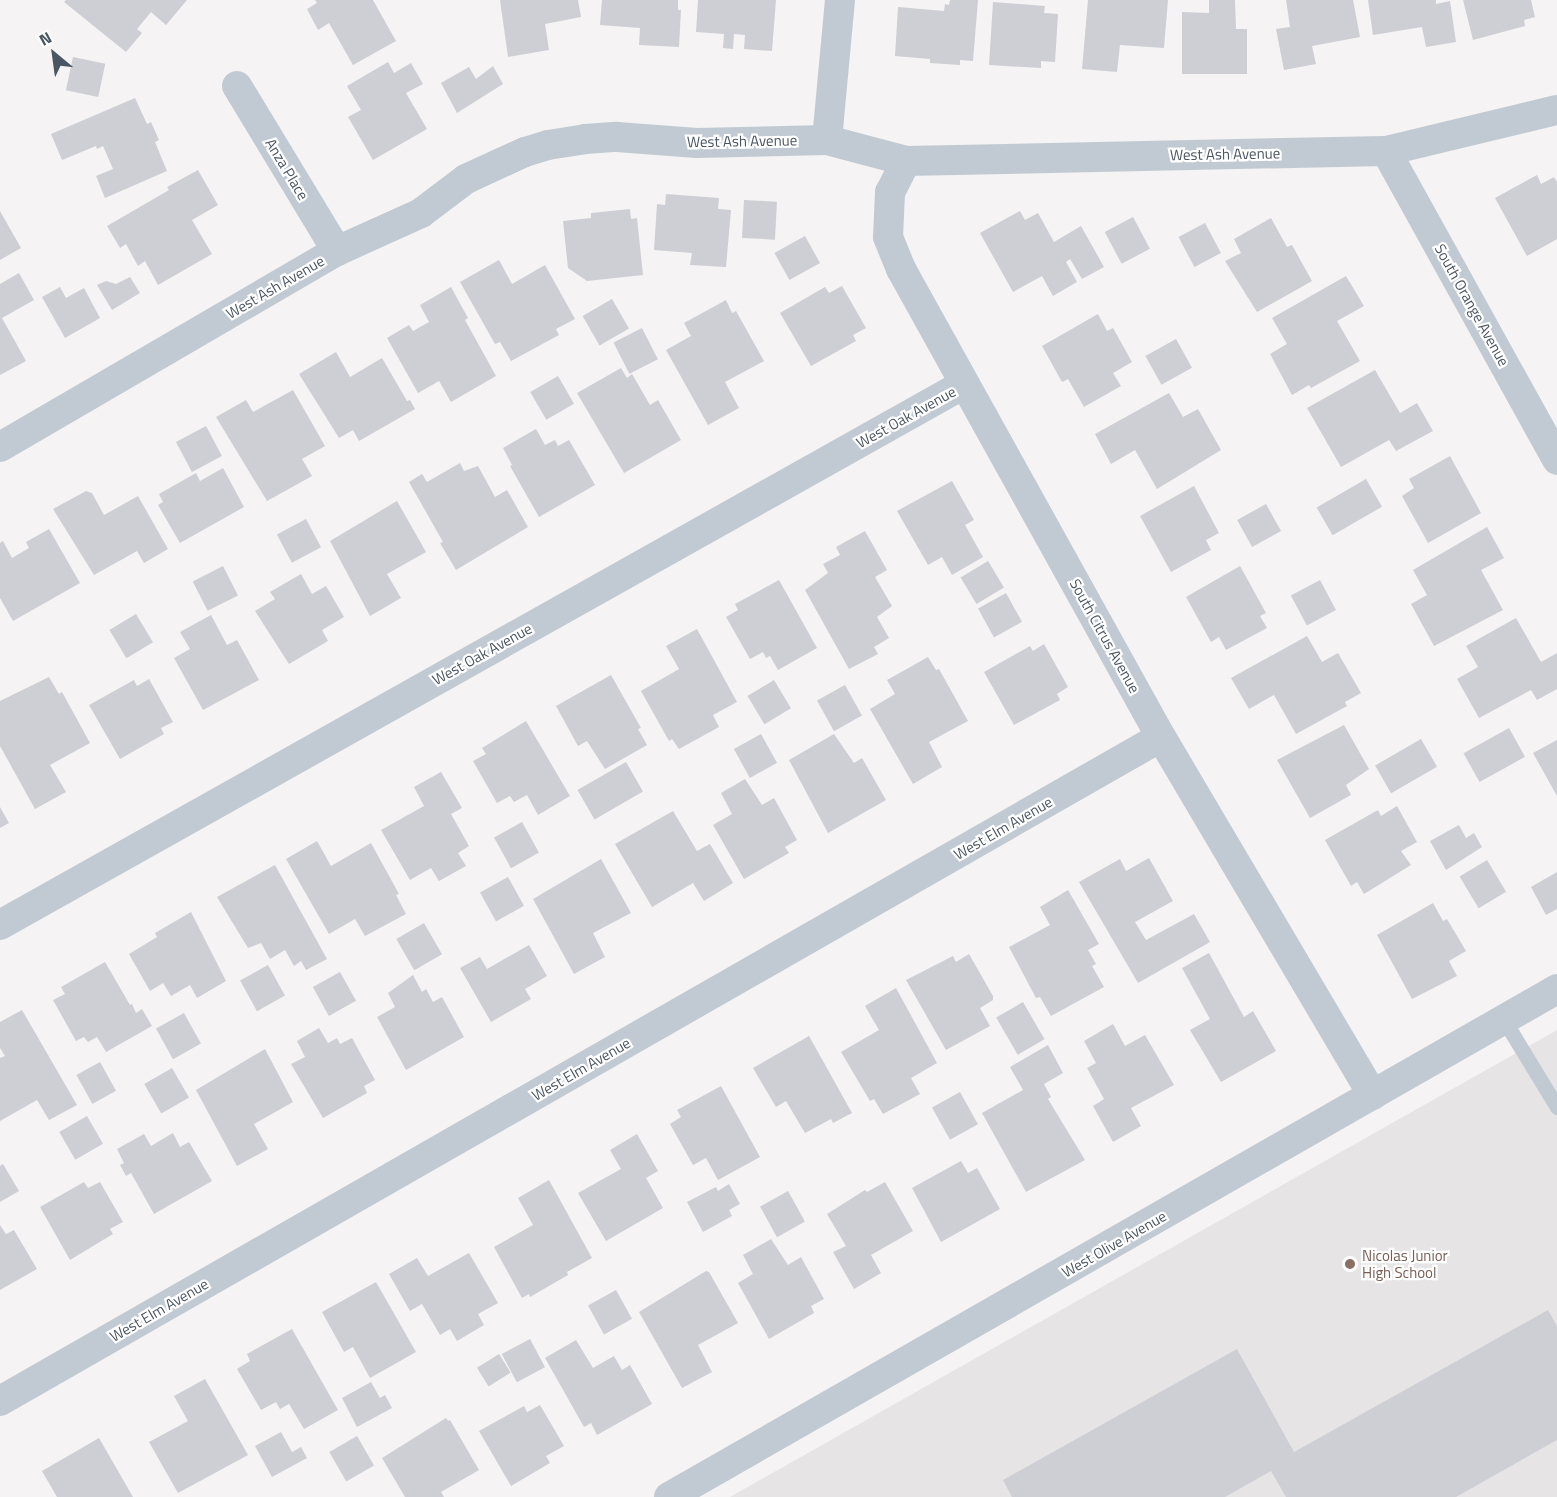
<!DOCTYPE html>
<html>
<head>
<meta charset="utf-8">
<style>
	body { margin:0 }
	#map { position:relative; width:1557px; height:1497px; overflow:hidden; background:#f5f3f3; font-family:"Titillium Web",sans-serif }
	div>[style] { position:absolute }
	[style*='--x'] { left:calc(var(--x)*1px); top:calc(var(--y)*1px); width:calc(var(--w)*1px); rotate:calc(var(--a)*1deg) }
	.education>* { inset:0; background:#e6e4e5 }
	.building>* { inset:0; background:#cdcfd5; transform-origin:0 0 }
	.service>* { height:15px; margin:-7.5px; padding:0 7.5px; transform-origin:7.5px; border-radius:7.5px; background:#c1cad2 }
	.minor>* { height:30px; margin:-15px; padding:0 15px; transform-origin:15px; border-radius:15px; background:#c1cad2 }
	.dots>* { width:16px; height:16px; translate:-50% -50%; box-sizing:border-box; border:3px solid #fff; border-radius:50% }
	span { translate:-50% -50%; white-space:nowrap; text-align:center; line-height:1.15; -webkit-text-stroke:4.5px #fff; paint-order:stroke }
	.street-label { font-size:15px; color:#4a5661 }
	.education-label { font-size:15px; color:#785e54 }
	.left { translate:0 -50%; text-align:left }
	.north { position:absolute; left:24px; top:24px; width:60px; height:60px; -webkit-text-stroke:4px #fff; paint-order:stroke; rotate:331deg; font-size:16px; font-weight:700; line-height:24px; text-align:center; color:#4a5661 }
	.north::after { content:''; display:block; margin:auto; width:21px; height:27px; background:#4a5661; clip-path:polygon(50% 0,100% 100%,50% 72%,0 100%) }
</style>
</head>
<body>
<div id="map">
	<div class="education">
		<i style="clip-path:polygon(1557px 1030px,1557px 1497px,730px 1497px)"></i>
	</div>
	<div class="building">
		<i style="clip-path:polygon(66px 0,187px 0,166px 25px,151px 12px,137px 29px,142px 33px,126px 52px,64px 2px)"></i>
		<i style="clip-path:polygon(315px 0,373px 0,396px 41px,353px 65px,329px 23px,318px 30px,307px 9px,317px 3px)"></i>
		<i style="clip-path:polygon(500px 0,578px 0,581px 17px,545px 24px,549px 50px,508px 57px)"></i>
		<i style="clip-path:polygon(602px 0,678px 0,678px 10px,681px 10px,679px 47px,639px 45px,640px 28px,600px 25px)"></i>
		<i style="clip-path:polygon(698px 0,776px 0,772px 51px,744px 49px,745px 35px,734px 34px,733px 49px,723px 48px,724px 34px,696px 32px)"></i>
		<i style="clip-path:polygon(950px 0,978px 0,973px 61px,960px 60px,960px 65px,930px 63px,930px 59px,895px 56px,898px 7px,944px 11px,945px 4px,949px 5px)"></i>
		<i style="clip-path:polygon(1088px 0,1168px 0,1164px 48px,1120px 45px,1117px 72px,1082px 69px)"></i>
		<i style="clip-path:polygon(1209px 0,1235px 0,1236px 29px,1247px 29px,1247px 74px,1182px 74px,1182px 12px,1209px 13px)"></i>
		<i style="clip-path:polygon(1286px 0,1353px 0,1360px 37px,1312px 46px,1316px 64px,1284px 70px,1276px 29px,1290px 27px)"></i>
		<i style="clip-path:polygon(1368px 0,1436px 0,1436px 4px,1450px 1px,1456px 42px,1426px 47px,1422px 27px,1373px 35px)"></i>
		<i style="clip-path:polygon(1463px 0,1531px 0,1535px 17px,1524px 20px,1525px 26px,1473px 40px)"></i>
		<i style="clip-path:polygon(993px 2px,1045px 6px,1044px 13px,1058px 14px,1055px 62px,1041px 61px,1041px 68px,989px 65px)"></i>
		<i style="left:73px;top:57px;width:33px;height:34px;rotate:12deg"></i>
		<i style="clip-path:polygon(388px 62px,394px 73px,411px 63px,423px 84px,406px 93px,427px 129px,373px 160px,348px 117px,361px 110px,347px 86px)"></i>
		<i style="clip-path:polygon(493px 66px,503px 84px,457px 113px,441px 83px,469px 67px,476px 79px)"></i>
		<i style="clip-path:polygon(135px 98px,147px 124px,151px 122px,159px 140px,155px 142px,167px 171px,105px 198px,96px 176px,113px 169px,103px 146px,97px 149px,96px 146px,62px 160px,51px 134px)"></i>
		<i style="clip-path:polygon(198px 170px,218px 205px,192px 220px,212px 254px,158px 285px,145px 261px,138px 266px,126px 244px,120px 248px,107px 226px,169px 190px,167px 187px)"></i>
		<i style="clip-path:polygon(1537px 175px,1541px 184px,1554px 177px,1557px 182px,1557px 239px,1527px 256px,1495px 198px)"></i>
		<i style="clip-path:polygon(666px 194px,719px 198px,718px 209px,731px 210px,726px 267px,690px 265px,692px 253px,654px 250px,657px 204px,665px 205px)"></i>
		<i style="left:744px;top:200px;width:33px;height:38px;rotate:3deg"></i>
		<i style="clip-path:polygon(630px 209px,631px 219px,637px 218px,643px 275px,587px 281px,568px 268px,563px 221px,591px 218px,591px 213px)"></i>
		<i style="clip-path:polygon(0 211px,21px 248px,0 260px)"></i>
		<i style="clip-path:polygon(1020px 211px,1025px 220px,1038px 213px,1054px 242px,1081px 226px,1104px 267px,1082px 279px,1070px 259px,1066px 262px,1077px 282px,1053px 296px,1042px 276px,1013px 292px,980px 233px)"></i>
		<i style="left:1133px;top:217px;width:36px;height:32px;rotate:62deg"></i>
		<i style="clip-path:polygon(1271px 218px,1287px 247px,1292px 245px,1312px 281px,1257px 312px,1225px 261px,1241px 253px,1234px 239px)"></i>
		<i style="left:1205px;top:223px;width:34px;height:30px;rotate:62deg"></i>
		<i style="left:805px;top:236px;width:31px;height:35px;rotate:61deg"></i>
		<i style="clip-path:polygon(499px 260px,512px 284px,545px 265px,575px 319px,556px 329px,559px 335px,511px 361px,500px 342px,495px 344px,460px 282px)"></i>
		<i style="clip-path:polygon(19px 273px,34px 300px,2px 318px,26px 361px,0 375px,0 284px)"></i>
		<i style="clip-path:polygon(1346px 276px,1364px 306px,1337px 321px,1360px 361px,1311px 388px,1309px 385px,1292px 395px,1270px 354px,1287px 344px,1272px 318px)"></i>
		<i style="clip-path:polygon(130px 277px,140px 293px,112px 310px,97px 285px,106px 281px,116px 284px)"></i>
		<i style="clip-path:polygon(842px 286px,866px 328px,853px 335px,856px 341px,811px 366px,780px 313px,825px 287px,829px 293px)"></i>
		<i style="clip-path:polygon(60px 287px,66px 298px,84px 288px,100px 318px,65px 338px,42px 297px)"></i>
		<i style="clip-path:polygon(451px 287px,468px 318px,465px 320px,496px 376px,451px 402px,439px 381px,418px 393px,387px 338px,409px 325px,413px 331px,429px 322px,420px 305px)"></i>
		<i style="left:612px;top:299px;width:34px;height:34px;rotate:60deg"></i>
		<i style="clip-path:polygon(726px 300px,732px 313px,736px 311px,764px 361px,725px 382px,739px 408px,708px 425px,666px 350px,691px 336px,684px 323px)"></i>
		<i style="clip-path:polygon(1098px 314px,1107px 331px,1113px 328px,1132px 362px,1113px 373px,1121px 386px,1084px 407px,1068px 379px,1062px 382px,1042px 346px)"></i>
		<i style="left:642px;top:328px;width:35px;height:32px;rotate:63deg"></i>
		<i style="left:1176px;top:339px;width:33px;height:35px;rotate:61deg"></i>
		<i style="clip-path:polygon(336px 352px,350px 377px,382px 358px,407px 401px,410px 400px,415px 409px,359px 441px,353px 430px,339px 438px,299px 374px)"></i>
		<i style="clip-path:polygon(621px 368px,627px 378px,632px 374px,650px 405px,658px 400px,681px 440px,624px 473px,577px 393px)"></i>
		<i style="clip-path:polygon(1375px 370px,1400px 413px,1417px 403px,1433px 431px,1396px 451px,1389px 440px,1341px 467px,1307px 408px)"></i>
		<i style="left:558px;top:376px;width:32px;height:32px;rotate:60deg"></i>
		<i style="clip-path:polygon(293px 390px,325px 446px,302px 459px,312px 476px,267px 501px,216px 417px,246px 400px,253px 412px)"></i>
		<i style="clip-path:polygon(1169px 393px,1183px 417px,1198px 409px,1221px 450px,1157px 489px,1135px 450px,1111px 464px,1095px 434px)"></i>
		<i style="left:206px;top:426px;width:34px;height:34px;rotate:62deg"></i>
		<i style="clip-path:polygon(536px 429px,545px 445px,555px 440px,558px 446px,569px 440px,595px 485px,539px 517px,510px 466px,512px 465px,503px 448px)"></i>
		<i style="clip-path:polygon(1450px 456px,1481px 513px,1428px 543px,1402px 496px,1414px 488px,1409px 479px)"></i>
		<i style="clip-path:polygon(460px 463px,464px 471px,478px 466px,495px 497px,507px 490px,528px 527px,456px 570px,440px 543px,443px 542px,409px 482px,422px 474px,427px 482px)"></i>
		<i style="clip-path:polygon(223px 468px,244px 507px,180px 543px,158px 505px,163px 502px,159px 494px,196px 473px,200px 481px)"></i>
		<i style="left:1366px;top:479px;width:32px;height:57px;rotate:60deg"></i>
		<i style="clip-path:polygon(952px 481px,974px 520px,965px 525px,983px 557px,952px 575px,942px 557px,928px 565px,897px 511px)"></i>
		<i style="clip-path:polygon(1194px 486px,1219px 533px,1206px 540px,1211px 550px,1171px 572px,1140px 516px)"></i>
		<i style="clip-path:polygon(86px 491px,92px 493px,104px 515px,138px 496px,168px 549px,144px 563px,137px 551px,94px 575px,53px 509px)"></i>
		<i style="clip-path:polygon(397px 501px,426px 552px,387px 574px,401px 598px,370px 616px,330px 541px)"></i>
		<i style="left:1266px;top:504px;width:31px;height:33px;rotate:61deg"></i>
		<i style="left:306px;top:519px;width:32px;height:33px;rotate:62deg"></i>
		<i style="clip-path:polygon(1487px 527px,1504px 558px,1481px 570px,1503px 610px,1434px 646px,1411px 604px,1427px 595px,1413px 570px)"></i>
		<i style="clip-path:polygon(49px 529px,80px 583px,13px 621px,0 598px,0 543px,3px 541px,12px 558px,29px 548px,26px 542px)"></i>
		<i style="clip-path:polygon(865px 531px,887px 570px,875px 577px,892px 606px,877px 617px,889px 638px,874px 647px,878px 654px,849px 669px,805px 590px,828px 573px,823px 564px,840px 555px,836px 547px)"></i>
		<i style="left:988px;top:561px;width:31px;height:32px;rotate:59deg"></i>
		<i style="left:223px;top:566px;width:33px;height:34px;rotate:63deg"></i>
		<i style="clip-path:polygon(1240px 566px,1266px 613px,1260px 616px,1267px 628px,1226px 650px,1219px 637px,1211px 642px,1186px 597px)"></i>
		<i style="clip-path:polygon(301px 574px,312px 594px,326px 586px,344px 617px,322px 630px,328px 641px,289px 664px,255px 611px,275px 599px,270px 592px)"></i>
		<i style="clip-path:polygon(779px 580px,817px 648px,778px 670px,770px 656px,766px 658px,763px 652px,750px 659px,726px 617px,738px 610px,735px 604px)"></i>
		<i style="left:1320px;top:580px;width:34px;height:33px;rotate:62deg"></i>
		<i style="left:1006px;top:593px;width:33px;height:32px;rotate:61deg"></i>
		<i style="left:136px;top:614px;width:33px;height:31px;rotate:59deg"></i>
		<i style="clip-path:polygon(211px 615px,227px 645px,237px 640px,259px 680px,203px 710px,174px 658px,190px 649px,180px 632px)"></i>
		<i style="clip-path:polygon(1516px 618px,1541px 662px,1557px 653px,1557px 689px,1537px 700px,1531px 690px,1479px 718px,1457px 679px,1478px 667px,1466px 646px)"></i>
		<i style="clip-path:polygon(697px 629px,737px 702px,713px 715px,719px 727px,679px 749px,672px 739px,669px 741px,641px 691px,679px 669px,666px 646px)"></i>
		<i style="clip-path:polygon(1307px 636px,1322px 662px,1338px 653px,1361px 693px,1345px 702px,1347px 706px,1296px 734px,1274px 695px,1249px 709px,1231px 678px)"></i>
		<i style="clip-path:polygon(1044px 644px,1068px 687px,1057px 694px,1060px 700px,1014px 725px,984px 672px,1030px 646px,1033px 651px)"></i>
		<i style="clip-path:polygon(928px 657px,936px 670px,939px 669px,968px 721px,929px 742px,942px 767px,913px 784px,870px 709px,895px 694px,887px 680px)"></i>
		<i style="clip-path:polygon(611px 675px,641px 728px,638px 729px,647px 745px,605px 769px,587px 741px,578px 746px,556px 706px)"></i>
		<i style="clip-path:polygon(49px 677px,59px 694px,62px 692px,90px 743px,50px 765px,66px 792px,35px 809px,0 746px,0 701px)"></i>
		<i style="clip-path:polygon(149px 679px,173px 722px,161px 728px,164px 734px,120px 759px,89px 705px,134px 680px,137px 686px)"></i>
		<i style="left:774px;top:680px;width:33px;height:31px;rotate:59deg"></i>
		<i style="left:845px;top:685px;width:35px;height:32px;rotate:61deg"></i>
		<i style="clip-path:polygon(526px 721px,570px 796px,538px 815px,527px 795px,514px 802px,510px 796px,497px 803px,473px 761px,486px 754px,482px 748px)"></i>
		<i style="clip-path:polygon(1344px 725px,1369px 769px,1346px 785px,1351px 795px,1310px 818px,1277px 760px)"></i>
		<i style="left:1509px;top:728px;width:33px;height:52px;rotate:61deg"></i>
		<i style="left:761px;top:734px;width:33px;height:31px;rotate:61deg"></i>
		<i style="clip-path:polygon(834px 734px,854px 763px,862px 758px,886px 800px,828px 833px,789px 760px)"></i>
		<i style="left:1421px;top:739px;width:32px;height:53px;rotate:60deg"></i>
		<i style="clip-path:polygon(1557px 740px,1557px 796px,1533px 753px)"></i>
		<i style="left:626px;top:762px;width:34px;height:56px;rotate:60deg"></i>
		<i style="clip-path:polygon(441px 772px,462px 808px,451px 814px,469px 846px,458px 853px,466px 866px,439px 881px,431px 868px,410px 880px,381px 830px,424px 806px,414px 787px)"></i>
		<i style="clip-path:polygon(745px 779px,762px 805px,774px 798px,797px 840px,785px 847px,789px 853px,744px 879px,713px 825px,732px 814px,721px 793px)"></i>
		<i style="clip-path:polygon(1397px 806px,1417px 842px,1401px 851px,1411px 865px,1364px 894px,1357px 882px,1351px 886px,1325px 840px,1378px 810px,1381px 816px)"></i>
		<i style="clip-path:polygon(0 807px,9px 823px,0 828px)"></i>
		<i style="clip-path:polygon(673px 811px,697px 851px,710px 844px,733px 883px,704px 901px,693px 883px,652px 907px,615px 844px)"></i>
		<i style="left:522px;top:822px;width:35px;height:32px;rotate:61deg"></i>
		<i style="clip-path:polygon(1459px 825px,1466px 838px,1474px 833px,1482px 847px,1446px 870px,1430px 841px)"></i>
		<i style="clip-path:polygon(317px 841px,331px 866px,371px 843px,399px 894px,396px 895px,406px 914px,365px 936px,355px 919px,329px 934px,286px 859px)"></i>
		<i style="clip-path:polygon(1149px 858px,1173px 901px,1135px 922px,1146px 940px,1194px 914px,1210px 942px,1138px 983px,1079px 882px,1120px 859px,1126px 871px)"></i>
		<i style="clip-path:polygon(601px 859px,631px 913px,593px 933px,605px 957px,574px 974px,533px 899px)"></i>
		<i style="left:1487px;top:860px;width:37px;height:32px;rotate:59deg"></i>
		<i style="clip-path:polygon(275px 865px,327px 959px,306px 970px,301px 961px,294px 966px,285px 950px,270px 959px,261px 943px,248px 948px,217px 897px)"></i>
		<i style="clip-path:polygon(1557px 872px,1557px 909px,1546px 915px,1531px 887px)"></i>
		<i style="left:508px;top:877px;width:33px;height:32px;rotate:61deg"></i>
		<i style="clip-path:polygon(1068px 890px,1099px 944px,1088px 950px,1096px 964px,1092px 966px,1104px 987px,1051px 1016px,1040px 997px,1036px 998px,1009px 947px,1050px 925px,1040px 907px)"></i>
		<i style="clip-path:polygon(1433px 903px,1443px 921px,1447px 919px,1466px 951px,1449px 961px,1457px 976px,1412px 999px,1377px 935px)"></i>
		<i style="clip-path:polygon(191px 912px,226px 981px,197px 998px,190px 985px,171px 996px,163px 983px,150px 991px,129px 954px,157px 937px,155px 933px)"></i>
		<i style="left:424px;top:923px;width:36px;height:32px;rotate:60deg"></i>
		<i style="clip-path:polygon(529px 945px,547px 976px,525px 989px,531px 999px,491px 1022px,460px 968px,480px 957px,487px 969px)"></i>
		<i style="clip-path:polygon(1209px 953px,1244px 1017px,1253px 1011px,1276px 1051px,1221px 1082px,1190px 1030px,1210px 1019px,1182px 968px)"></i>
		<i style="clip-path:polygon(969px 954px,993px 996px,993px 1000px,980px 1008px,990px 1026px,946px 1050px,906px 980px,953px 956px,956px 962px)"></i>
		<i style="clip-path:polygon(105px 962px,130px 1005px,132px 1004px,136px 1013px,142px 1009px,152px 1026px,106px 1052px,97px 1037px,88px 1042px,84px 1037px,76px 1041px,53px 1000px,65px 994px,61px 987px)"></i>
		<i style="left:268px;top:965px;width:35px;height:32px;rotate:61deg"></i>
		<i style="left:340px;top:972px;width:33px;height:31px;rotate:61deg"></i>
		<i style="clip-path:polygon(413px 975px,422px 992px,426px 989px,433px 1002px,442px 997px,464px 1037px,406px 1070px,377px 1017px,395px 1007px,388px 993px)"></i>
		<i style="clip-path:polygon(896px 988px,937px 1063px,911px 1078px,920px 1094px,883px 1114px,874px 1099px,870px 1101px,841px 1052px,879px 1030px,865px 1006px)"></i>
		<i style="left:1023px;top:1002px;width:43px;height:31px;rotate:60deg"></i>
		<i style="clip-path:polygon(22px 1010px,77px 1105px,49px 1120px,37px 1100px,0 1121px,0 1058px,5px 1056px,0 1048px,0 1022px)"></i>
		<i style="left:184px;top:1013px;width:35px;height:32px;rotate:61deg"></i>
		<i style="clip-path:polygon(1113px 1024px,1125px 1046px,1145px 1035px,1174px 1085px,1131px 1108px,1141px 1126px,1113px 1142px,1093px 1106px,1104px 1099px,1087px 1068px,1096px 1063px,1084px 1041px)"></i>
		<i style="clip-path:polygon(319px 1028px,328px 1043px,337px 1038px,340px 1044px,352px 1038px,375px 1080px,364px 1086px,367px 1093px,323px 1118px,291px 1064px,305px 1057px,297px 1041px)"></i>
		<i style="clip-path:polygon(809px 1036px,852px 1113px,833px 1123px,831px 1119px,805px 1133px,786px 1101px,776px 1107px,753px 1068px)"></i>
		<i style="clip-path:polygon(1048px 1045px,1063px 1073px,1044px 1084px,1051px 1097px,1048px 1099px,1085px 1160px,1026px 1192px,982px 1113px,1023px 1090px,1010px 1067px)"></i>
		<i style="clip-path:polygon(265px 1049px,293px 1102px,254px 1124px,268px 1149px,237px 1166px,196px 1090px)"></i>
		<i style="left:100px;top:1062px;width:33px;height:27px;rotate:61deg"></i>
		<i style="left:172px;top:1068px;width:34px;height:32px;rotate:60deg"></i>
		<i style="clip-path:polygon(721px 1086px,760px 1157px,718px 1180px,706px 1158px,693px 1165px,670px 1124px,681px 1117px,677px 1110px)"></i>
		<i style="left:960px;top:1092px;width:37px;height:32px;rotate:61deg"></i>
		<i style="left:87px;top:1116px;width:32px;height:32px;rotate:60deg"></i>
		<i style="clip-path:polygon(173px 1133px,180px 1147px,189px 1142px,212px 1181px,154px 1214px,131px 1173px,126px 1176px,120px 1165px,124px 1163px,117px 1149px,144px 1134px,151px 1146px)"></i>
		<i style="clip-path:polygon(637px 1134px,658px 1171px,646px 1178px,663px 1208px,606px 1241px,578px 1193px,621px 1169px,610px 1150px)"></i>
		<i style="clip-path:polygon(961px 1161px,968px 1173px,977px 1168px,1000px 1209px,941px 1242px,912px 1188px)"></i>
		<i style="clip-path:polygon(3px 1164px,19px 1191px,0 1202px,0 1166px)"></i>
		<i style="clip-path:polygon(549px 1180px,592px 1258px,567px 1272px,568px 1275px,530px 1297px,529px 1294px,522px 1298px,494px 1247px,533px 1225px,518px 1198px)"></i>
		<i style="clip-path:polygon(84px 1182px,88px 1188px,100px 1182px,123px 1222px,110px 1229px,113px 1234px,70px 1260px,40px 1207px)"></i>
		<i style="clip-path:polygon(885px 1182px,913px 1231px,871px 1255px,881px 1273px,854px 1289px,833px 1252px,846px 1246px,827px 1214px,865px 1190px,867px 1192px)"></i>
		<i style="clip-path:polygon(729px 1184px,740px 1204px,729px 1210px,732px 1216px,703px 1232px,687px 1202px,716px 1187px,718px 1191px)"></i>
		<i style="left:788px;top:1191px;width:35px;height:32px;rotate:61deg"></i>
		<i style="clip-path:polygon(0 1225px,6px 1234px,14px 1230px,37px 1269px,0 1290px)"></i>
		<i style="clip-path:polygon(771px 1239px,788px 1265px,801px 1257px,824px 1299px,811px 1306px,814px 1313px,769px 1339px,738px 1283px,753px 1274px,743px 1255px)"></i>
		<i style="clip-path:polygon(469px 1253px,498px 1303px,478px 1314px,484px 1325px,457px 1341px,450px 1329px,440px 1335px,422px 1304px,410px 1311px,389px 1274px,417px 1258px,428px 1276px)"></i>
		<i style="clip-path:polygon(706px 1271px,709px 1272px,738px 1323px,698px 1345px,712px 1372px,682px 1388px,639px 1312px)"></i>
		<i style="clip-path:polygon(376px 1282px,416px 1352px,370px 1378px,353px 1347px,344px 1352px,322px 1312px)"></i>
		<i style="left:616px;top:1290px;width:33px;height:32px;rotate:61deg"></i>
		<i style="clip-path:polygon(1548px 1310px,1557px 1326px,1557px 1440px,1456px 1497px,1286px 1497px,1271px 1471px,1225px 1497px,1012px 1497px,1003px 1480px,1237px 1349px,1294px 1452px)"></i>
		<i style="clip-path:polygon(292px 1329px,338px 1410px,304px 1429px,289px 1404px,280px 1409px,276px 1402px,261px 1410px,237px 1369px,250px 1361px,247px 1354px)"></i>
		<i style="left:530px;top:1339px;width:32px;height:32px;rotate:62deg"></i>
		<i style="clip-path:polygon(576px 1340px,593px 1368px,614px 1356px,622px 1370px,630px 1365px,652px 1404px,597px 1435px,591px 1423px,584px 1427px,545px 1358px)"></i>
		<i style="left:499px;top:1354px;width:22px;height:26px;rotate:58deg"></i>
		<i style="clip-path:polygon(205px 1379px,248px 1455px,178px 1493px,149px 1442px,188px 1421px,174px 1396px)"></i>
		<i style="clip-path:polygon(371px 1382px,380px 1398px,385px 1395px,392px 1408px,357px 1427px,342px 1398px)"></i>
		<i style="clip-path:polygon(540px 1405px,564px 1446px,546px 1456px,550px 1463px,511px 1486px,479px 1431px,524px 1406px,527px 1412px)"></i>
		<i style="clip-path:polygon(446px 1418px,448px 1421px,450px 1420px,479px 1470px,441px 1492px,444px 1497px,405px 1497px,382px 1458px)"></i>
		<i style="clip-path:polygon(281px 1432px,292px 1452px,301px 1447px,307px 1458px,272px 1477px,255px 1446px)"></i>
		<i style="left:357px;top:1436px;width:34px;height:32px;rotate:60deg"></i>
		<i style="clip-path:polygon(99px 1438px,133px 1497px,57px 1497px,42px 1471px)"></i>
	</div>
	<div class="service">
		<i style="--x:1504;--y:1020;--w:102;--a:58.7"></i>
	</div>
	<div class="minor">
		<i style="--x:237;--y:86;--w:193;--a:58.8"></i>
		<i style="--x:827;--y:140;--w:141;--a:-84.7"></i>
		<i style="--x:1386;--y:151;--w:353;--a:61"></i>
		<i style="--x:906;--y:161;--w:35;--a:117"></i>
		<i style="--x:890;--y:192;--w:45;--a:92.5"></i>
		<i style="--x:888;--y:237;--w:35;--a:68"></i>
		<i style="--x:901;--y:269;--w:535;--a:60.95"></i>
		<i style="--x:1161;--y:737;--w:416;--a:59.4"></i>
		<i style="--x:0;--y:447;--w:390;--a:-30.2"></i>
		<i style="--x:337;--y:251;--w:92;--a:-24.3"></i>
		<i style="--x:421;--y:213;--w:56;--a:-37.1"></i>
		<i style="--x:466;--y:179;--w:65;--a:-24.6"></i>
		<i style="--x:525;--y:152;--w:24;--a:-17"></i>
		<i style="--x:548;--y:145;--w:37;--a:-9"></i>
		<i style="--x:585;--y:139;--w:32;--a:-4"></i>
		<i style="--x:617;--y:137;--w:80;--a:4.3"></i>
		<i style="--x:697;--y:143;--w:130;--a:-1.3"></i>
		<i style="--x:827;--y:140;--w:82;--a:14.9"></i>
		<i style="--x:906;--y:161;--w:480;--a:-1.2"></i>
		<i style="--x:1386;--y:151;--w:176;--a:-13.5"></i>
		<i style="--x:0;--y:925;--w:1105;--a:-29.3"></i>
		<i style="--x:0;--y:1401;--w:1337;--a:-29.77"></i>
		<i style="--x:669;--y:1497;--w:1023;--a:-29.77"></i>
	</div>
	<div class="dots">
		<i style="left:1350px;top:1264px;background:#8d6e63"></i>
	</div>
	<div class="street-label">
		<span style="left:742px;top:141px;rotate:-1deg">West Ash Avenue</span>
		<span style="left:1225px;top:154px;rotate:-1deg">West Ash Avenue</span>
		<span style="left:287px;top:169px;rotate:59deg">Anza Place</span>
		<span style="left:275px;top:287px;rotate:-30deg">West Ash Avenue</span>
		<span style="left:1472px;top:305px;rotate:61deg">South Orange Avenue</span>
		<span style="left:906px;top:417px;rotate:-29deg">West Oak Avenue</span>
		<span style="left:1105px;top:636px;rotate:61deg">South Citrus Avenue</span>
		<span style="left:482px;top:654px;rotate:-29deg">West Oak Avenue</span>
		<span style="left:1003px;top:828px;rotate:-30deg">West Elm Avenue</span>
		<span style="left:581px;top:1069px;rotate:-30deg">West Elm Avenue</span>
		<span style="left:1114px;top:1244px;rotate:-30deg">West Olive Avenue</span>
		<span style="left:159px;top:1310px;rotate:-30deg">West Elm Avenue</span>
	</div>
	<div class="education-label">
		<span class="left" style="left:1362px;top:1264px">Nicolas Junior<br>High School</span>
	</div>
	<div class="north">N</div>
</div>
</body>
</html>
